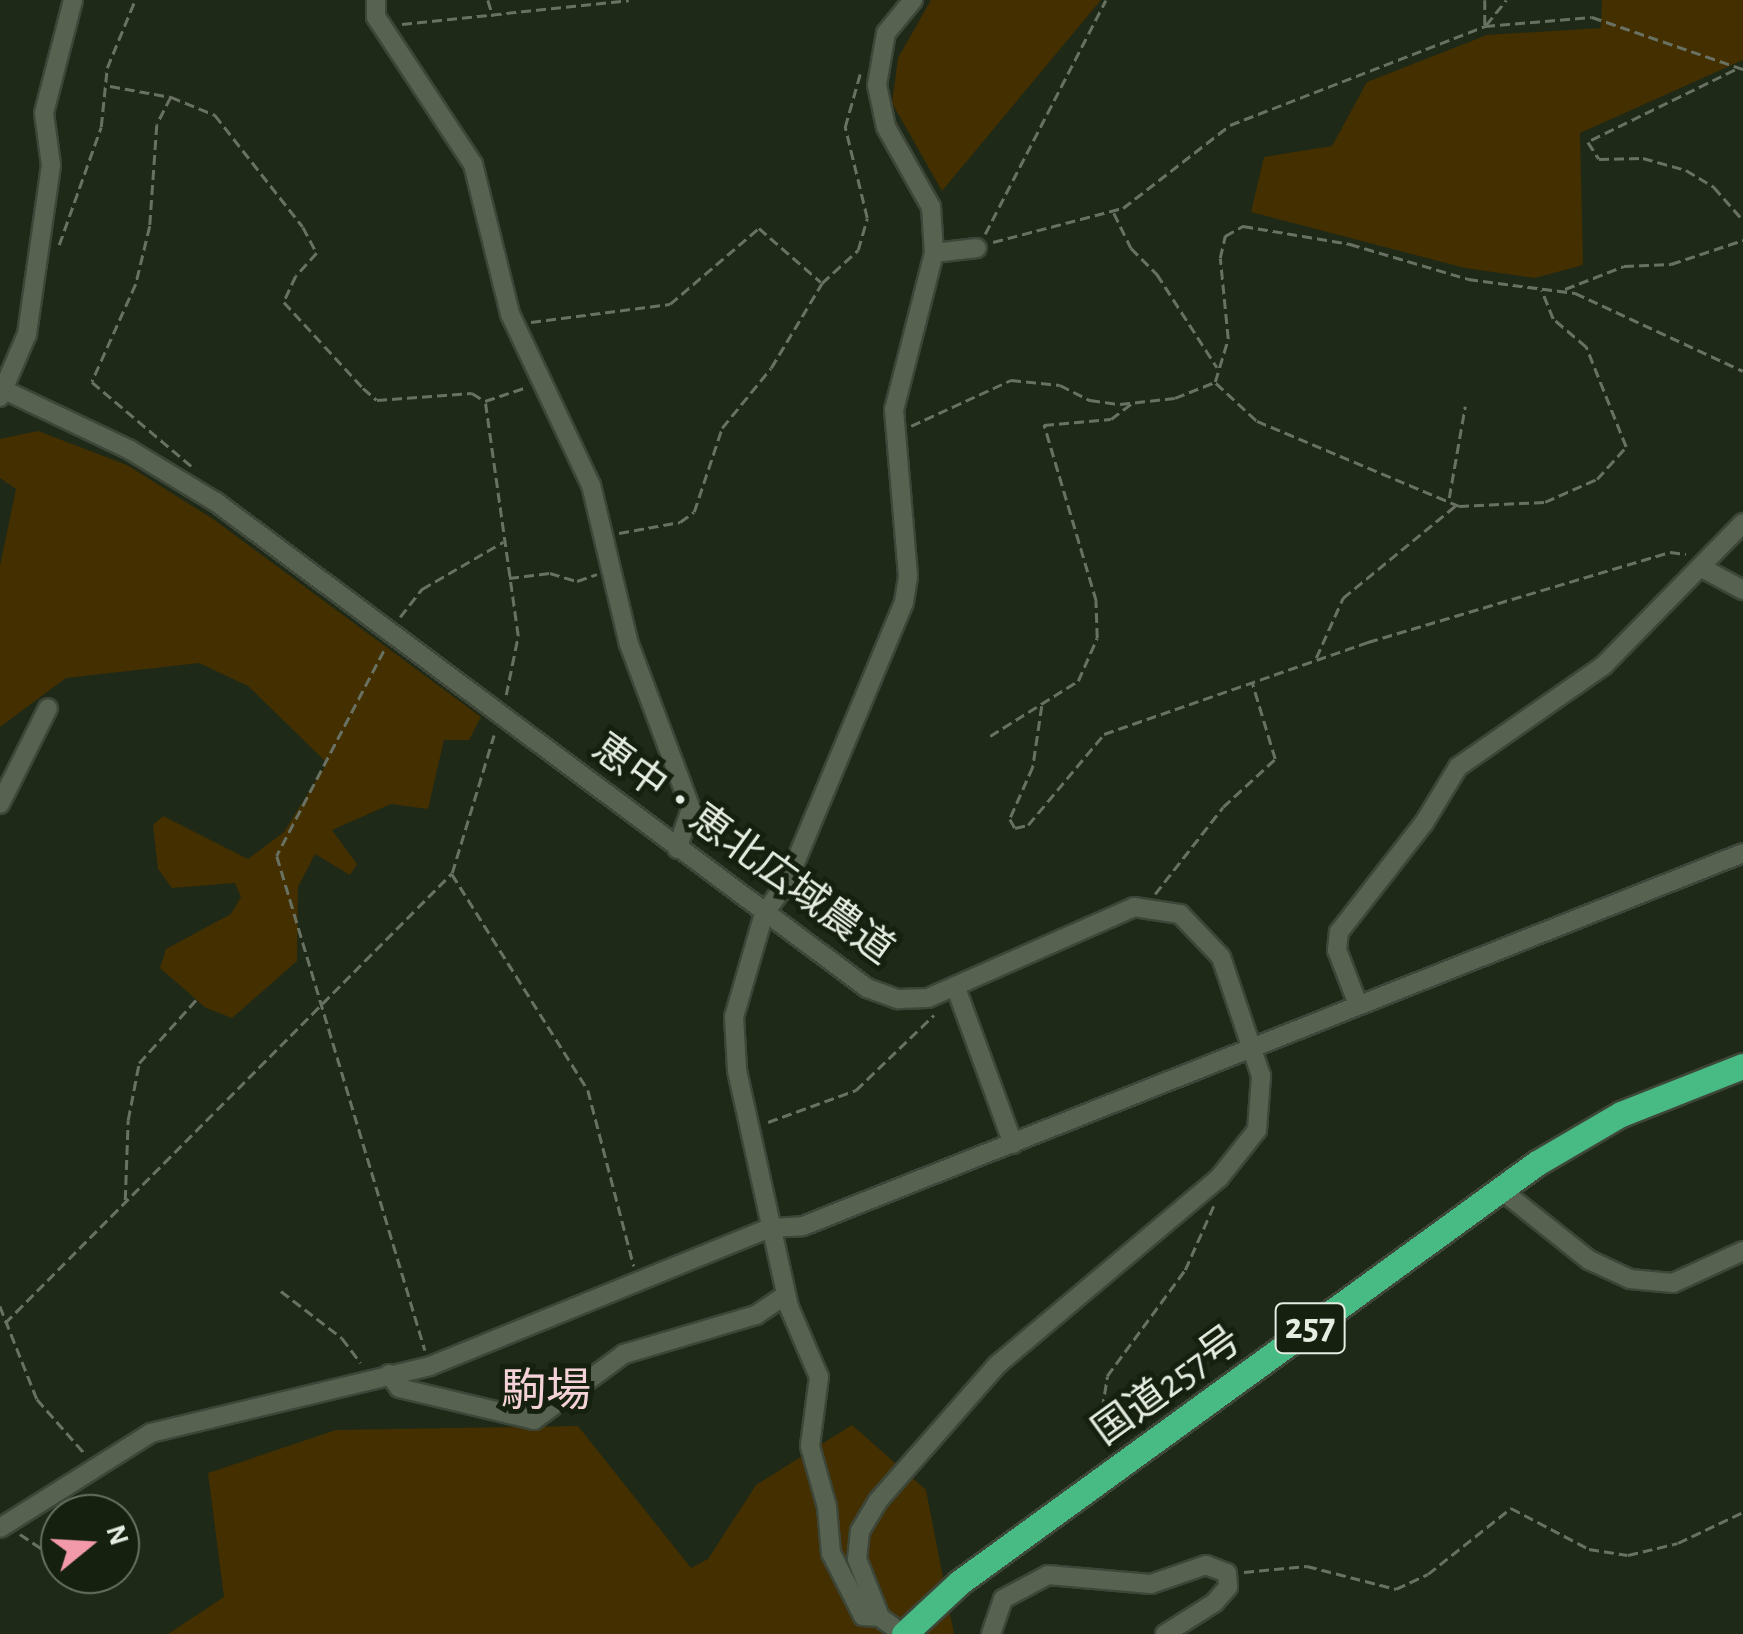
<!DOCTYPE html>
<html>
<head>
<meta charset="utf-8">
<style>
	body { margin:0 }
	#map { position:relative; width:1743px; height:1634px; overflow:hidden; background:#1f2918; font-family:"Alegreya Sans","Noto Sans JP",sans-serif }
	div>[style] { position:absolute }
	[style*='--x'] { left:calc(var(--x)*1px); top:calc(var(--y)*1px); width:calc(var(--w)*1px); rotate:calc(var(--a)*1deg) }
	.green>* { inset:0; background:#432f00 }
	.path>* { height:2.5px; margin-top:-1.25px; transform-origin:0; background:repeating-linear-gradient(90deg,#687162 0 10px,transparent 0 15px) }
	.roads { filter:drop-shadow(2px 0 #3d4638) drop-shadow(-2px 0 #3d4638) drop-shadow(0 2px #3d4638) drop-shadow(0 -2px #3d4638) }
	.minor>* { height:18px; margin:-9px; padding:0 9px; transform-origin:9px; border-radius:9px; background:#576350 }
	.highway>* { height:25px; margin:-12.5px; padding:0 12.5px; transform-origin:12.5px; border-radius:12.5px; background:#48ba83 }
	span { translate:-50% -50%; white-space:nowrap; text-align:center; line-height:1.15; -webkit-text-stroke:10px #15200f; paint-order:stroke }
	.shield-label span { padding:2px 8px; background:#15200f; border:2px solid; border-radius:8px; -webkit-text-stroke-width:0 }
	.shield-label { font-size:38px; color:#e5ece1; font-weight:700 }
	.street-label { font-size:40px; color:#e5ece1 }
	.quarter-label { font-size:45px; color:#f5d2d7 }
	.north { position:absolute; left:40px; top:1494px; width:100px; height:100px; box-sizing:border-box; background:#15200f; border:2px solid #687263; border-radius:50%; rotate:72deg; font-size:28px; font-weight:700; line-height:40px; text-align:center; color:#e5ece1 }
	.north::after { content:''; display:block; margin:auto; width:35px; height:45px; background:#f39aaa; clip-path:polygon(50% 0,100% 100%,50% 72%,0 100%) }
</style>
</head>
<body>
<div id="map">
	<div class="green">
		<i style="clip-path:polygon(931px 0,1101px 0,942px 191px,892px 103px,898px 58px)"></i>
		<i style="clip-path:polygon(1602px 0,1743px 0,1743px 60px,1580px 133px,1583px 265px,1535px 278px,1465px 268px,1251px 212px,1264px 157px,1332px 146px,1367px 82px,1487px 35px,1601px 28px)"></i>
		<i style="clip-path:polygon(38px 431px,127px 465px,213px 519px,481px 717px,469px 740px,444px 740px,428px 809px,391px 804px,332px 830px,357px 864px,350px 875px,315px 854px,298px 887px,297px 961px,232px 1018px,206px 1008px,160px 968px,166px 949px,231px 914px,241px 897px,235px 883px,172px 888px,158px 869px,153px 825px,163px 816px,248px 859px,284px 832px,327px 763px,248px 686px,199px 663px,66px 678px,0 727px,0 566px,16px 489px,0 478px,0 439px)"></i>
		<i style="clip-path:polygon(852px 1425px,926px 1490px,954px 1634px,168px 1634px,224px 1597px,208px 1473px,336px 1430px,578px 1426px,691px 1568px,708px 1559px,756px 1485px)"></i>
	</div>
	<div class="path">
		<i style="--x:488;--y:0;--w:17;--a:73"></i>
		<i style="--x:1485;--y:0;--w:25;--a:90"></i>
		<i style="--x:402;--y:24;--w:228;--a:-6"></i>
		<i style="--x:1486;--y:25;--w:32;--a:-51"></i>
		<i style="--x:1735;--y:70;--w:164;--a:153.9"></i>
		<i style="--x:1588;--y:142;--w:20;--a:57"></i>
		<i style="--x:1599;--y:159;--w:44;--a:-1.3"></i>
		<i style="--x:1643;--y:158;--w:45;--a:15.6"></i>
		<i style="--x:1686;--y:170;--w:33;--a:31"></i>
		<i style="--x:1714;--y:187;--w:44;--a:48.7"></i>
		<i style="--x:110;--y:86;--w:62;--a:10.2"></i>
		<i style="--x:171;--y:97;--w:31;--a:117"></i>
		<i style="--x:157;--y:125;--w:101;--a:94"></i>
		<i style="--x:150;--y:226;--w:60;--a:103.6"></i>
		<i style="--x:136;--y:284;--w:107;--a:114.2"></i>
		<i style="--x:92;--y:382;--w:135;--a:40.2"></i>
		<i style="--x:171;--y:97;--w:48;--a:22.2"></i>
		<i style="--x:215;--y:115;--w:142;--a:51.8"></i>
		<i style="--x:303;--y:227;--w:30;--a:62"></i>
		<i style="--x:317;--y:253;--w:31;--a:132"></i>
		<i style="--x:296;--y:276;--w:29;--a:115"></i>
		<i style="--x:284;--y:302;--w:117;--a:47.4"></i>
		<i style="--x:363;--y:388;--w:18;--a:41"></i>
		<i style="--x:377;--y:400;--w:95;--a:-4.2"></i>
		<i style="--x:472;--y:393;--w:15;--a:32"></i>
		<i style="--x:1114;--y:213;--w:39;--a:64"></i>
		<i style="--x:1131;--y:248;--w:37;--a:45"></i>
		<i style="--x:1157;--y:274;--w:111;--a:57.2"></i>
		<i style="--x:985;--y:234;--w:263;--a:-62.7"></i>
		<i style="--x:993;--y:242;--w:134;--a:-14.7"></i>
		<i style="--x:1123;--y:208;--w:135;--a:-37.8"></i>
		<i style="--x:1230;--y:125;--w:274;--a:-21.2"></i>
		<i style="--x:1485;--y:26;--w:107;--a:-4.8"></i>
		<i style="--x:1592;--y:17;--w:160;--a:19"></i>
		<i style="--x:59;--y:245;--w:125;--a:-70.4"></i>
		<i style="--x:101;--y:127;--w:59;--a:-84.2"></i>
		<i style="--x:107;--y:68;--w:74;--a:-67.6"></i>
		<i style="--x:1565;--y:289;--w:63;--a:-21.3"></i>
		<i style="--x:1624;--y:266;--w:47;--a:-2.4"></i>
		<i style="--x:1671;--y:264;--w:76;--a:-18.4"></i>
		<i style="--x:531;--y:322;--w:140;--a:-7.4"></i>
		<i style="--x:670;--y:304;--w:117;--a:-40.5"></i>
		<i style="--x:759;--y:228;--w:82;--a:41.1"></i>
		<i style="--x:1216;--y:383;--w:56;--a:42.8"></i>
		<i style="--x:1257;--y:421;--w:219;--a:22.8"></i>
		<i style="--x:1459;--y:506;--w:86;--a:-2.7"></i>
		<i style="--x:1545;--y:502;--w:57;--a:-23.9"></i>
		<i style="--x:1597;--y:479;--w:43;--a:-47.8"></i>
		<i style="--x:1626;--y:447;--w:108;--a:-111.8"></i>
		<i style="--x:1586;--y:347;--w:43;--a:-139.7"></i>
		<i style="--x:1553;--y:319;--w:31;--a:-112"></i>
		<i style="--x:911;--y:426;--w:110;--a:-24.7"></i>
		<i style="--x:1011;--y:380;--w:49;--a:5.8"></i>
		<i style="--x:1060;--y:385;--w:34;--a:27"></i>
		<i style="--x:1090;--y:400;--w:30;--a:8"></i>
		<i style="--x:1120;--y:404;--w:55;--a:-6.2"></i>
		<i style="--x:1175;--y:398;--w:43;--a:-21.8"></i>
		<i style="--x:1215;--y:382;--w:45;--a:-73.2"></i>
		<i style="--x:1228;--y:339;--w:81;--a:-95.6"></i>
		<i style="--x:1220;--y:258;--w:23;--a:-77"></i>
		<i style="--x:1225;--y:236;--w:21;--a:-29"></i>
		<i style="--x:1243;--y:226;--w:109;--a:9.5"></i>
		<i style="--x:1350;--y:244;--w:123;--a:16.5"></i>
		<i style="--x:1468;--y:279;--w:108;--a:7.5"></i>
		<i style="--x:1575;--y:293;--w:185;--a:24.9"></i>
		<i style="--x:1449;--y:498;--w:93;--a:-80.1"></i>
		<i style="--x:619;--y:533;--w:62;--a:-10.2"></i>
		<i style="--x:680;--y:522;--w:17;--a:-36"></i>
		<i style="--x:694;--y:512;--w:89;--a:-71.6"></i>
		<i style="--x:722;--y:428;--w:77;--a:-50.8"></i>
		<i style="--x:771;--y:368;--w:99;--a:-59"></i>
		<i style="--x:822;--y:283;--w:49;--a:-42.5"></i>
		<i style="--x:858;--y:250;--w:33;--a:-74"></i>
		<i style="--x:867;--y:218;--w:94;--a:-103.6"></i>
		<i style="--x:845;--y:127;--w:55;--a:-74.2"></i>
		<i style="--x:509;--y:578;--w:41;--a:-7"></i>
		<i style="--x:550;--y:573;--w:28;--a:17"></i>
		<i style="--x:577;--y:581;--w:21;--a:-19"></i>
		<i style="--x:400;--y:617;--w:36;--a:-52"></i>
		<i style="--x:422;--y:589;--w:94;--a:-30.1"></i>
		<i style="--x:384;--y:651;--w:231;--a:117.6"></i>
		<i style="--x:277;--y:856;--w:516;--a:73.32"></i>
		<i style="--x:1316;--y:658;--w:66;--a:-65.8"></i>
		<i style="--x:1343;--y:598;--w:145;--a:-39.4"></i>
		<i style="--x:506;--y:695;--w:60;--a:-78.5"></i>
		<i style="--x:518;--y:636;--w:237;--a:-98"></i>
		<i style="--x:485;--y:401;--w:41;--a:-18.4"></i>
		<i style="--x:1042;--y:706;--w:62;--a:98.4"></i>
		<i style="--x:1033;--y:767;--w:57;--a:113.9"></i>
		<i style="--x:1010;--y:819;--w:10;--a:61"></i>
		<i style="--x:1015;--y:828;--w:13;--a:-13"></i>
		<i style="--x:1028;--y:825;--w:119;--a:-50.1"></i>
		<i style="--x:1104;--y:734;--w:280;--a:-19.2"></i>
		<i style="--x:1368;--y:642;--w:315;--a:-16.6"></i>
		<i style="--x:1670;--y:552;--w:16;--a:7"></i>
		<i style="--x:990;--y:736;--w:104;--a:-32"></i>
		<i style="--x:1078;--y:681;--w:47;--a:-66.2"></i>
		<i style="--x:1097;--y:638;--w:37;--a:-92"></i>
		<i style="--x:1096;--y:601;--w:184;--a:-106.5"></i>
		<i style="--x:1044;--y:425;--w:67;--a:-5.1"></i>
		<i style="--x:1111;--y:419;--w:25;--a:-37"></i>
		<i style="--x:452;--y:874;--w:255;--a:57.8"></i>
		<i style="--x:588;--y:1090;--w:182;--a:75.4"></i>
		<i style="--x:1155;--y:894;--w:110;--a:-52"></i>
		<i style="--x:1223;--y:807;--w:71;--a:-42.7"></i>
		<i style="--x:1275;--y:759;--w:79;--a:-106.8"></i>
		<i style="--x:768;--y:1122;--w:94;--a:-20"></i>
		<i style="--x:856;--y:1090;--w:108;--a:-43.9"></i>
		<i style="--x:125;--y:1200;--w:80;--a:-87.9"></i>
		<i style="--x:128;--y:1120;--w:58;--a:-79.1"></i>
		<i style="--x:139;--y:1063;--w:85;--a:-47.9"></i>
		<i style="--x:281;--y:1291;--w:77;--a:37.6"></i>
		<i style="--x:342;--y:1338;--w:31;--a:53"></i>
		<i style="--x:0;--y:1306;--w:100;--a:68.3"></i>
		<i style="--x:37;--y:1399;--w:74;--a:48.8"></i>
		<i style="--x:5;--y:1323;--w:634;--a:-45.19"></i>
		<i style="--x:452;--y:873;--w:144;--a:-73.1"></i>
		<i style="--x:1116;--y:1445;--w:39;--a:-111"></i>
		<i style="--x:1102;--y:1409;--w:33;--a:-81"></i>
		<i style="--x:1107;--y:1376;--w:132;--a:-53.7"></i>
		<i style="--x:1185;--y:1270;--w:71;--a:-66"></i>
		<i style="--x:20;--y:1534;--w:48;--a:34"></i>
		<i style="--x:1244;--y:1572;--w:63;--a:-5.4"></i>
		<i style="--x:1307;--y:1566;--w:92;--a:14.5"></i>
		<i style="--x:1396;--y:1589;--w:35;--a:-25"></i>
		<i style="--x:1428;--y:1574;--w:106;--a:-38.5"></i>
		<i style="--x:1511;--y:1508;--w:88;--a:27.7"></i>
		<i style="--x:1589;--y:1549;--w:39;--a:9"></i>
		<i style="--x:1628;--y:1555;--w:51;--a:-13.5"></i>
		<i style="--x:1678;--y:1543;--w:72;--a:-25.5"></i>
		<i style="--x:76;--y:1574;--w:27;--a:39"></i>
	</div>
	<div class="roads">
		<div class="minor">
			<i style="--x:376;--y:0;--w:17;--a:90"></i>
			<i style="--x:376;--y:17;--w:176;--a:56.6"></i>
			<i style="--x:473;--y:164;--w:154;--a:76.1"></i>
			<i style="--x:510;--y:314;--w:189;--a:64.7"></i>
			<i style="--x:591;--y:485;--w:163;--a:76.6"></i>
			<i style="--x:629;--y:644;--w:176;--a:69.4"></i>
			<i style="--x:691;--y:809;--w:42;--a:109.3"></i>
			<i style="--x:934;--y:253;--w:43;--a:-6.6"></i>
			<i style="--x:0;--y:388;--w:144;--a:25.5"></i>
			<i style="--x:130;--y:450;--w:100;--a:31.2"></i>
			<i style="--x:216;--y:502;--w:812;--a:36.74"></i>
			<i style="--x:867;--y:988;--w:33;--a:20"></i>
			<i style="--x:898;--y:999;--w:30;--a:-2"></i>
			<i style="--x:928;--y:998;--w:225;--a:-23.8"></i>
			<i style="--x:1134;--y:907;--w:47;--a:8.7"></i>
			<i style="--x:1180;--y:914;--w:59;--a:46.4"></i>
			<i style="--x:1221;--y:957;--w:126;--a:71.4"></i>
			<i style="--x:1261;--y:1076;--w:54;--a:94.2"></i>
			<i style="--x:1257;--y:1130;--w:61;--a:128.4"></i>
			<i style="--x:1219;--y:1178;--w:290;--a:139.9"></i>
			<i style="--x:997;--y:1365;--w:181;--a:131.2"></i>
			<i style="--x:878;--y:1501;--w:35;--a:121"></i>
			<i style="--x:860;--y:1531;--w:28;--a:96"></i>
			<i style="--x:857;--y:1559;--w:62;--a:68.4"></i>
			<i style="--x:0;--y:397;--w:69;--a:-66.8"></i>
			<i style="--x:27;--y:334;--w:171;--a:-81.9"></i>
			<i style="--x:51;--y:165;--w:52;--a:-97.7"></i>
			<i style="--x:44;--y:113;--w:117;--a:-75.6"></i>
			<i style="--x:1702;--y:568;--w:47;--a:28.2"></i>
			<i style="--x:0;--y:804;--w:107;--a:-63.4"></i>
			<i style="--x:956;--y:988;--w:166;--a:69.9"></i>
			<i style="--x:1357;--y:1002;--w:56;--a:-111"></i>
			<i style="--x:1337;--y:950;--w:18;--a:-84"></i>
			<i style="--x:1339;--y:932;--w:138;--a:-52.1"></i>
			<i style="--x:1424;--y:823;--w:66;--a:-58.7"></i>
			<i style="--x:1458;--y:767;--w:178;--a:-34.9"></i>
			<i style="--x:1604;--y:665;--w:199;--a:-45.6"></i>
			<i style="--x:1500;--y:1189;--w:114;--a:38.6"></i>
			<i style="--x:1589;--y:1260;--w:45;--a:24.9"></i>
			<i style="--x:1630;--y:1279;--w:43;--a:5.3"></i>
			<i style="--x:1673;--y:1283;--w:77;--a:-24.6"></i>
			<i style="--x:389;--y:1374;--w:17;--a:54"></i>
			<i style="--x:399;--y:1388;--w:139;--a:13.3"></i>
			<i style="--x:534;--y:1420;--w:112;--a:-36.3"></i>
			<i style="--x:624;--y:1354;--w:138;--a:-16.5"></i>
			<i style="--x:756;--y:1315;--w:36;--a:-34"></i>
			<i style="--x:0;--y:1528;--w:178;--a:-32.2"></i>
			<i style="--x:151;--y:1433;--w:287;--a:-13.5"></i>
			<i style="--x:430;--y:1366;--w:367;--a:-22.1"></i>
			<i style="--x:770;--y:1228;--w:33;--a:-3"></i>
			<i style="--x:803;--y:1226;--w:1011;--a:-21.64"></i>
			<i style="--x:903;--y:1634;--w:29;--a:-144"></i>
			<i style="--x:880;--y:1617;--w:17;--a:-177"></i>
			<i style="--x:863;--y:1616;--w:71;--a:-116.9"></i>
			<i style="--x:831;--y:1553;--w:46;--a:-95"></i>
			<i style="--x:827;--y:1507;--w:63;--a:-105.6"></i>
			<i style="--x:810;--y:1446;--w:70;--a:-82.6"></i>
			<i style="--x:819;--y:1377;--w:76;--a:-113.2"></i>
			<i style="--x:789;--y:1307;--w:243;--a:-102.4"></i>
			<i style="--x:737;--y:1070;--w:53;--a:-93.2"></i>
			<i style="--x:734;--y:1017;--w:107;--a:-73.8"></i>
			<i style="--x:764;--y:914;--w:39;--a:-54"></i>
			<i style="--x:787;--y:882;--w:303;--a:-67.3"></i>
			<i style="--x:904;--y:602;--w:26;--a:-81"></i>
			<i style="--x:908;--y:576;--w:167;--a:-94.8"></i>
			<i style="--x:894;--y:410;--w:162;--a:-75.7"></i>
			<i style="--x:934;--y:253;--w:46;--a:-93.7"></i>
			<i style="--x:931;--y:207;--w:92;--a:-119.4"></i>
			<i style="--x:886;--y:127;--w:43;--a:-102.1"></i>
			<i style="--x:877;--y:85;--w:53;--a:-80.2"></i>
			<i style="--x:886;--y:33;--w:43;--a:-50.7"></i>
			<i style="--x:991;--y:1634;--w:37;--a:-71"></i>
			<i style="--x:1003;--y:1599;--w:51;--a:-28.1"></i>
			<i style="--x:1048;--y:1575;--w:103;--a:5"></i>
			<i style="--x:1151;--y:1584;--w:58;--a:-19.1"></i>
			<i style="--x:1206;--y:1565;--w:22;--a:21"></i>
			<i style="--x:1227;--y:1573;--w:14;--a:86"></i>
			<i style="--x:1228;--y:1587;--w:21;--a:131"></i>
			<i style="--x:1214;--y:1603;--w:58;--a:147.7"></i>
		</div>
		<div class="highway">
			<i style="--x:904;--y:1634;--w:76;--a:-42.9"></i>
			<i style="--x:960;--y:1582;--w:713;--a:-35.99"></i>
			<i style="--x:1537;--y:1163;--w:97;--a:-30.3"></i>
			<i style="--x:1621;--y:1114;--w:131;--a:-21.5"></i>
		</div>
	</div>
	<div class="shield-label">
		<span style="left:1310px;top:1328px">257</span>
	</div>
	<div class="street-label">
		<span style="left:743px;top:849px;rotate:36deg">恵中・恵北広域農道</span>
		<span style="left:1167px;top:1386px;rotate:-36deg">国道257号</span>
	</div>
	<div class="quarter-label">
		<span style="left:546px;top:1392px">駒場</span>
	</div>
	<div class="north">N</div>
</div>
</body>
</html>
